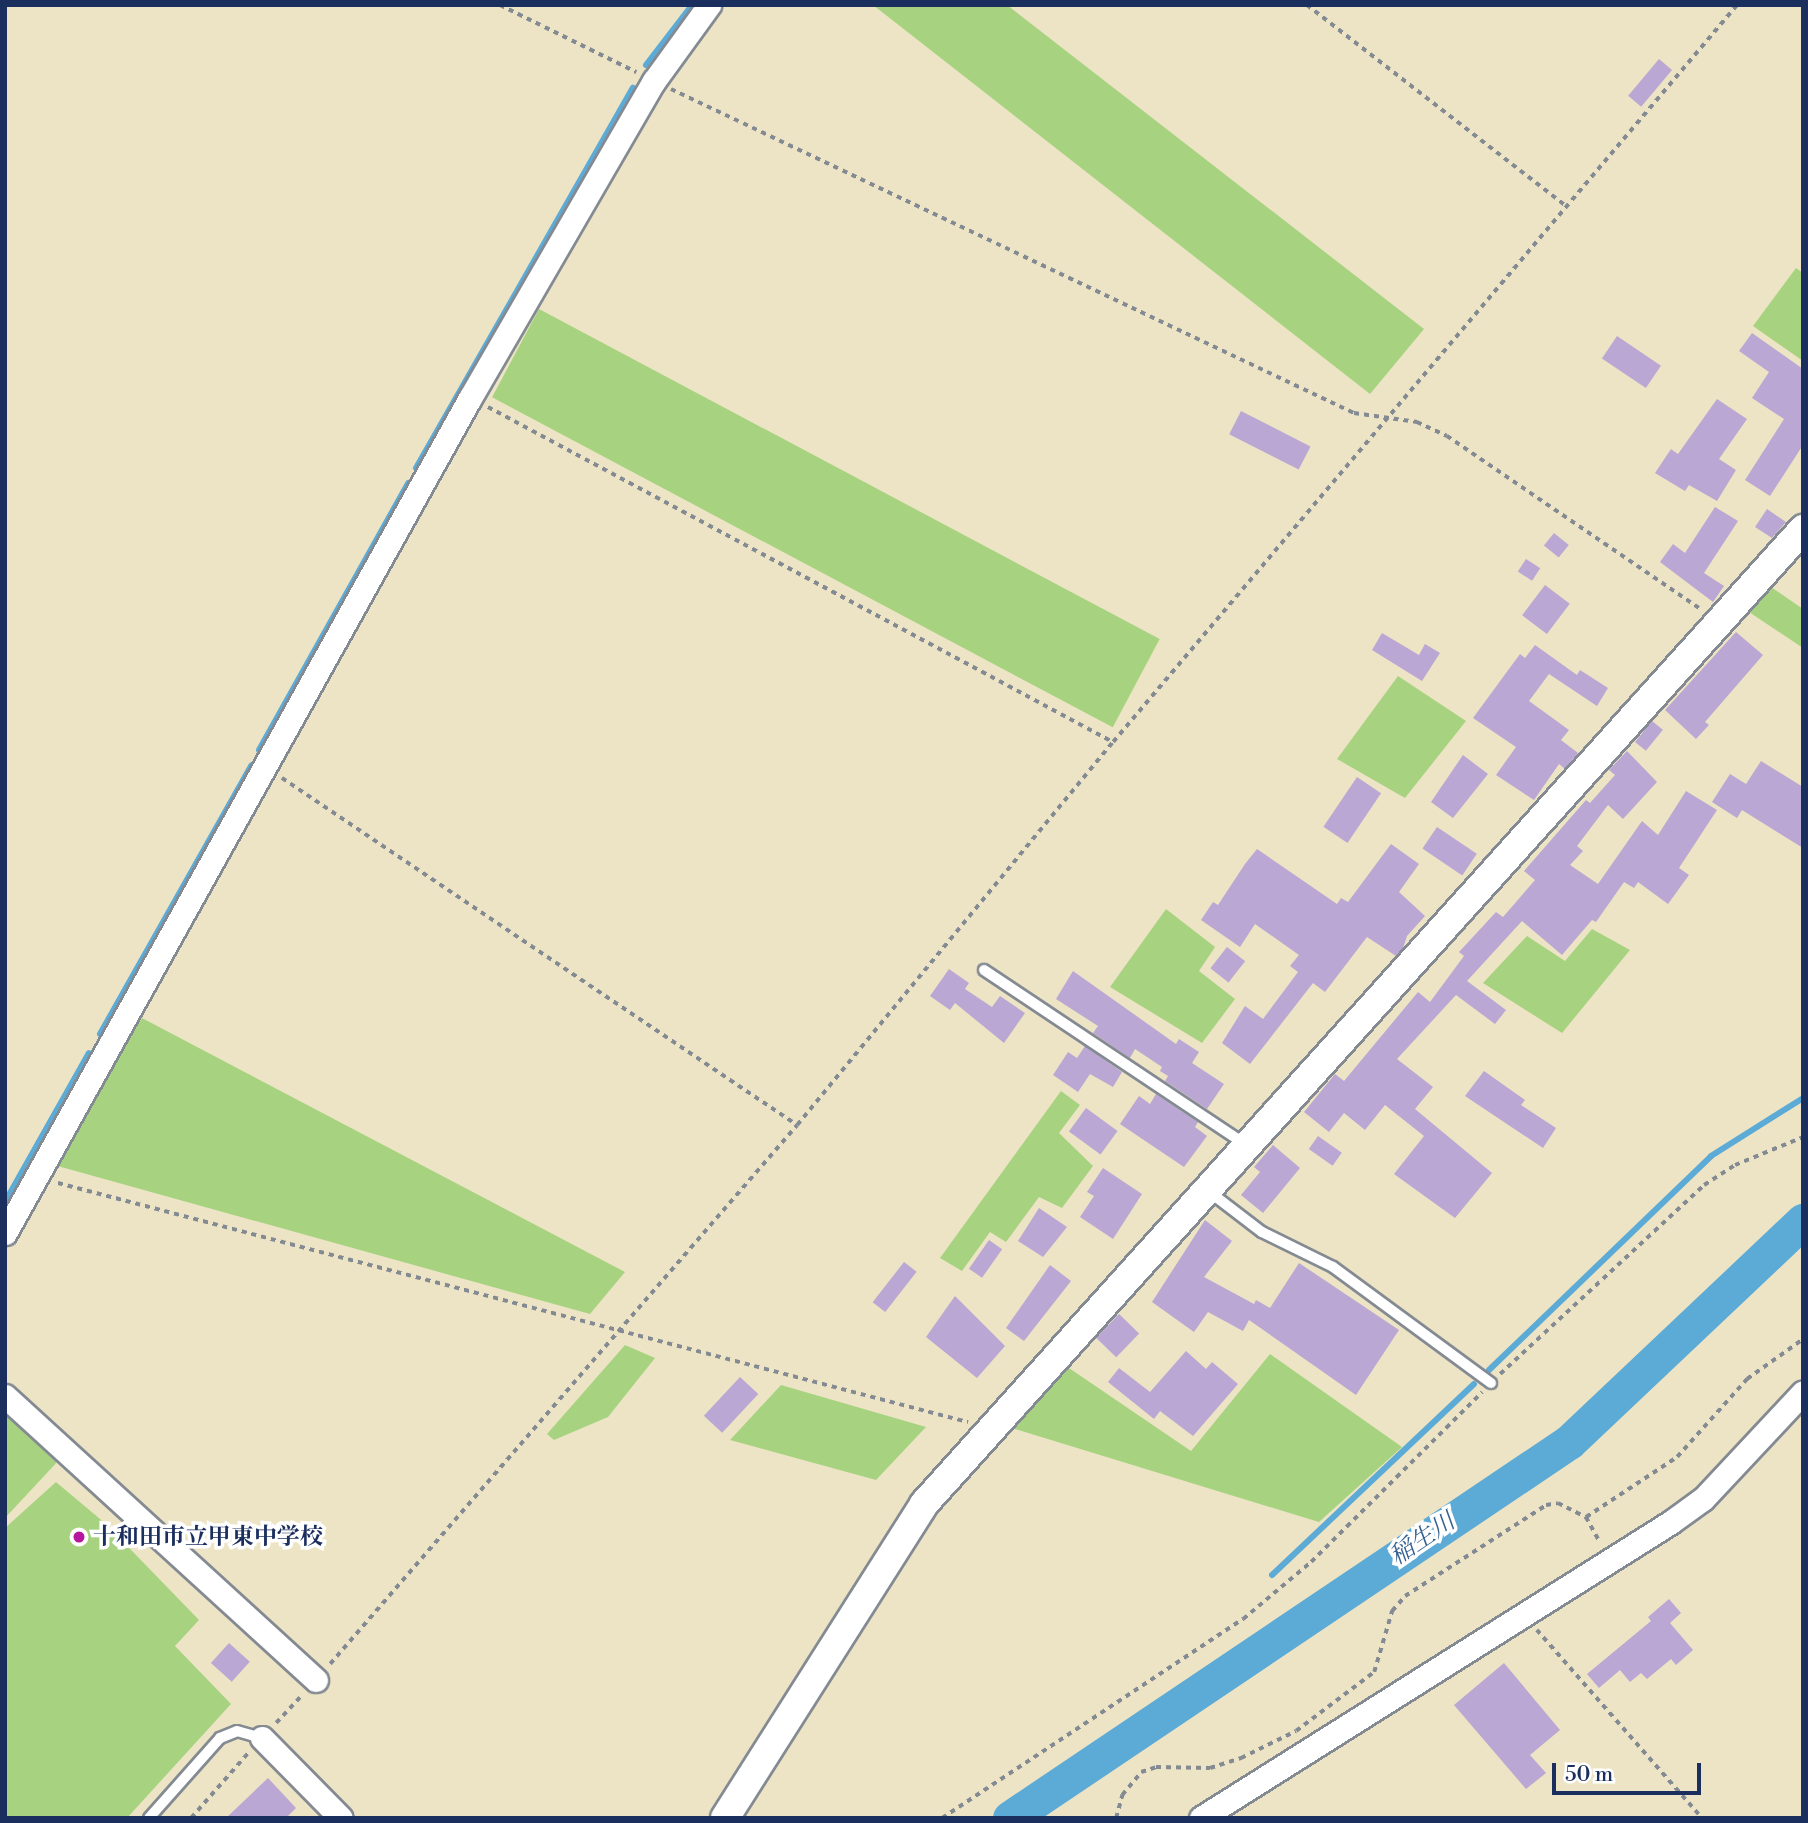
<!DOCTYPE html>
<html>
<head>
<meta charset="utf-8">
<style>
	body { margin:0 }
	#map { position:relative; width:1808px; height:1823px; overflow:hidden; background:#ede4c5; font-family:"Libre Bodoni","Noto Serif JP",serif }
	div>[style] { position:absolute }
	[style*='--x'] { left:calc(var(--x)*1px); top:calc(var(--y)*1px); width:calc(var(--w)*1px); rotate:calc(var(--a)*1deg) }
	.green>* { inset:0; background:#a7d380; transform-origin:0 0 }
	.stream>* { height:6px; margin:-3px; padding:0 3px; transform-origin:3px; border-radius:3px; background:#5caad6 }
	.river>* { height:35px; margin:-17.5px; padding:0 17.5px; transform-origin:17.5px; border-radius:17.5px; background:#5caad6 }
	.building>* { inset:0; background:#baa7d3; transform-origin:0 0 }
	.path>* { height:3.5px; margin-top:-1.75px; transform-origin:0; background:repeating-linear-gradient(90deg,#848a92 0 5px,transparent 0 10px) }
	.roads { filter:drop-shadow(2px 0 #848a92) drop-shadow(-2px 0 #848a92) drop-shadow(0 2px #848a92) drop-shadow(0 -2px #848a92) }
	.service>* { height:10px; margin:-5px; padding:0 5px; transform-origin:5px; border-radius:5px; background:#fff }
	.minor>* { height:23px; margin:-11.5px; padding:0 11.5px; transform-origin:11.5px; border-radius:11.5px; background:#fff }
	.tertiary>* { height:28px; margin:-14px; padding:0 14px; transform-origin:14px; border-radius:14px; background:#fff }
	.dots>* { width:19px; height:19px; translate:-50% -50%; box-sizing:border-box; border:4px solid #fff; border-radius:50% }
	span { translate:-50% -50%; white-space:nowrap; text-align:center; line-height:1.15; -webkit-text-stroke:7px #fff; paint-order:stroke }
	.poi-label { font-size:23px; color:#1b2f5e; font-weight:700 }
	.left { translate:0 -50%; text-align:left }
	.water-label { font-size:24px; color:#35608e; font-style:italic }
	.frame { position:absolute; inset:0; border:7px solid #1b2f5e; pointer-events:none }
	.scale { position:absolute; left:1552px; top:1763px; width:149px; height:32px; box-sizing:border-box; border:4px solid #1b2f5e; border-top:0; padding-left:9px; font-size:21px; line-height:24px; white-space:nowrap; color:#1b2f5e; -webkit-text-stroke:5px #fff; paint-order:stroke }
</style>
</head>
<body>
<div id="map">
	<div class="green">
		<i style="clip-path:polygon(873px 5px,1007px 5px,1424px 329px,1370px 394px)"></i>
		<i style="clip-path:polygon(1796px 268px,1803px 273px,1803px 361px,1753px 326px)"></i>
		<i style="left:539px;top:309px;width:703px;height:100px;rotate:28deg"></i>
		<i style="clip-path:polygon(1771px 587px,1803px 609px,1803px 648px,1749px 612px)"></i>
		<i style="clip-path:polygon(1398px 676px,1466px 721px,1405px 798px,1337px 759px)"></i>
		<i style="clip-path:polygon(1166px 909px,1215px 947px,1199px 971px,1235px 999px,1202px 1043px,1110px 987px)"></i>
		<i style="clip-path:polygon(1592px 929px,1630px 950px,1562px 1033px,1483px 983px,1527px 936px,1565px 961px)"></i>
		<i style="clip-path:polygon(142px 1018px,625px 1272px,590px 1314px,54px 1165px)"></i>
		<i style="clip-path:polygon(1061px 1091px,1080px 1105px,1059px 1133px,1093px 1166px,1062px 1208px,1039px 1197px,1006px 1242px,990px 1232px,962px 1271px,940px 1258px)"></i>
		<i style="clip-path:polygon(625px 1345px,655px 1358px,608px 1417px,554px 1440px,547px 1434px)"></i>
		<i style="clip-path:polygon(1270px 1354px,1402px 1447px,1319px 1522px,1005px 1426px,1066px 1366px,1191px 1451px)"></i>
		<i style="clip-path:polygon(781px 1385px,926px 1427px,876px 1480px,730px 1440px)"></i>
		<i style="clip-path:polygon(5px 1412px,59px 1460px,5px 1518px)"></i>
		<i style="clip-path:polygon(56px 1482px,106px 1524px,199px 1620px,175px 1646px,231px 1704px,127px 1818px,5px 1818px,5px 1528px)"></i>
	</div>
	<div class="stream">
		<i style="--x:646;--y:65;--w:76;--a:-52.5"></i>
		<i style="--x:416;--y:468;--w:438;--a:-60.3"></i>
		<i style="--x:259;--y:750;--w:306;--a:-60.8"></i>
		<i style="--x:100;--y:1034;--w:308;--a:-60.6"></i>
		<i style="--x:5;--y:1202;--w:171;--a:-60.6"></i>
		<i style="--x:1489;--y:1370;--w:308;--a:-43.9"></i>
		<i style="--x:1711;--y:1156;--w:109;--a:-32.2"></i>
		<i style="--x:1272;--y:1575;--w:278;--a:-43.4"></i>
	</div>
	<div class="river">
		<i style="--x:1010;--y:1818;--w:674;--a:-33.93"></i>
		<i style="--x:1569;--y:1442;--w:322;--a:-43.4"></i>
	</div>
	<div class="building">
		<i style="left:1659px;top:59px;width:17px;height:48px;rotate:40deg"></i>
		<i style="clip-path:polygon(1752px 333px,1803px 369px,1803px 445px,1770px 496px,1745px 480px,1784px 419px,1752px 398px,1769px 372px,1739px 351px)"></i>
		<i style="left:1617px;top:336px;width:53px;height:27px;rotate:34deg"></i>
		<i style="clip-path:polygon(1717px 399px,1747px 419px,1719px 459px,1736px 470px,1717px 501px,1689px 485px,1685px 491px,1655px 473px,1671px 449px,1678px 454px)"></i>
		<i style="left:1241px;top:411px;width:78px;height:26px;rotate:27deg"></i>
		<i style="clip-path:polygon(1715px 507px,1738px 521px,1704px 573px,1724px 586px,1713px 602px,1660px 562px,1673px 544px,1685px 553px)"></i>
		<i style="clip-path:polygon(1767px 509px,1786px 522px,1772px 538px,1755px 527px)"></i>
		<i style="left:1554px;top:533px;width:19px;height:16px;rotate:39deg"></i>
		<i style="left:1526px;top:559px;width:17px;height:15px;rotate:33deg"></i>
		<i style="left:1545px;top:585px;width:31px;height:38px;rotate:37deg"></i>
		<i style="clip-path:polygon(1736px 632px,1763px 655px,1705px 722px,1709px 725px,1696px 739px,1665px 710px)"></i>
		<i style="clip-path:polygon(1382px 633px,1419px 655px,1425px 644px,1440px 653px,1422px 681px,1372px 650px)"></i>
		<i style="clip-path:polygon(1535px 645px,1577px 675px,1580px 670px,1608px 688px,1597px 706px,1549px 674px,1529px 701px,1569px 730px,1561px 740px,1578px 753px,1565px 769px,1559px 764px,1534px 800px,1496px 775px,1516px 747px,1473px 718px,1520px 654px,1525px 658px)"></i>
		<i style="left:1652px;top:721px;width:14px;height:27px;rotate:39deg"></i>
		<i style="clip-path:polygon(1627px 751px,1657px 782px,1623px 819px,1608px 805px,1577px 846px,1583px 851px,1570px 865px,1598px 884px,1642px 821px,1658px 835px,1686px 791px,1717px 810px,1679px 868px,1689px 875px,1668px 904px,1638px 882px,1634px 888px,1624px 882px,1596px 922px,1592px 920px,1562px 955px,1522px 921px,1467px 981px,1506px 1010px,1495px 1024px,1456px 995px,1397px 1059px,1433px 1087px,1415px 1109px,1492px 1173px,1455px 1218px,1394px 1174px,1424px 1136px,1385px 1105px,1365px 1130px,1344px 1113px,1329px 1132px,1304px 1112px,1335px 1074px,1344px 1081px,1418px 992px,1430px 1002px,1464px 956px,1459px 952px,1496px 912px,1503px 917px,1535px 880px,1524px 871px,1586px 800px,1590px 803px,1615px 775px,1609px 770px)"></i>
		<i style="clip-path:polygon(1463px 755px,1488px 774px,1453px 818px,1431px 802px)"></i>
		<i style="clip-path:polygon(1761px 761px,1803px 787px,1803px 848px,1742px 810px,1737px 818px,1712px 802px,1730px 774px,1746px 784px)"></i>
		<i style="left:1357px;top:777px;width:29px;height:60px;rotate:34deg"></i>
		<i style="left:1437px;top:827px;width:48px;height:26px;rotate:34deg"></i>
		<i style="clip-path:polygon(1391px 844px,1419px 864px,1399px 892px,1425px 916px,1407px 936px,1403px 948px,1396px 956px,1367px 937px,1325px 992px,1313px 983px,1250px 1064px,1222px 1043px,1245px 1006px,1263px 1019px,1298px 972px,1290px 966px,1299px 955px,1255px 924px,1240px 947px,1201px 920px,1213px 902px,1218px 905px,1245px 864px,1257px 849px,1337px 904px,1341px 898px,1348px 902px)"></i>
		<i style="left:1227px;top:947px;width:23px;height:27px;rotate:38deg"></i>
		<i style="clip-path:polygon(949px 969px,969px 983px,965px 989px,992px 1007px,1000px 996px,1025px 1013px,1004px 1043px,955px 1003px,950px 1010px,930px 996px)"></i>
		<i style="clip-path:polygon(1073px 971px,1176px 1044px,1179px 1039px,1199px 1052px,1192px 1063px,1224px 1084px,1207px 1109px,1165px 1081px,1168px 1076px,1160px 1071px,1162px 1067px,1135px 1049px,1130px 1058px,1093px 1033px,1098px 1026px,1056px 999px)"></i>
		<i style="clip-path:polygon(1085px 1046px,1122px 1072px,1113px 1087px,1090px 1074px,1078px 1092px,1053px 1075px,1068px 1052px,1077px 1058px)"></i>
		<i style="clip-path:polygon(1484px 1071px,1525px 1100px,1521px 1105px,1556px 1128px,1543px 1148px,1465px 1096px)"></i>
		<i style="clip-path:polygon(1156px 1094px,1198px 1122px,1195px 1127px,1207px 1136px,1184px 1167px,1120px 1124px,1139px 1096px,1150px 1104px)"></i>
		<i style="left:1086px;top:1108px;width:39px;height:29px;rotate:36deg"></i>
		<i style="left:1318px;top:1136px;width:29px;height:16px;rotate:35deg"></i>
		<i style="clip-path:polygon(1273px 1145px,1300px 1168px,1263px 1213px,1241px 1195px,1260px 1172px,1254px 1167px)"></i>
		<i style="clip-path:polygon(1103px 1168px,1142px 1194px,1113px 1239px,1080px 1217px,1094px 1196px,1087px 1192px)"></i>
		<i style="clip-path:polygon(1039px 1208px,1067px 1227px,1043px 1257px,1018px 1241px)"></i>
		<i style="clip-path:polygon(1205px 1220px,1232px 1241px,1204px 1277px,1254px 1304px,1256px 1300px,1270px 1308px,1299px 1263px,1399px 1330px,1356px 1395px,1249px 1320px,1243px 1331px,1208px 1312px,1194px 1332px,1152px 1302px)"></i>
		<i style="left:989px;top:1240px;width:16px;height:35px;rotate:35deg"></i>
		<i style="left:904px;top:1262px;width:16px;height:51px;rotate:38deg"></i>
		<i style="clip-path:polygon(1050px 1265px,1071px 1281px,1024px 1341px,1006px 1328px)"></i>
		<i style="clip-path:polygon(955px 1296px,1005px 1346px,977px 1378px,926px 1337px)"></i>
		<i style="left:1119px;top:1314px;width:28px;height:33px;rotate:44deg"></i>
		<i style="clip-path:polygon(1186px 1351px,1206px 1369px,1212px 1362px,1238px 1384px,1193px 1436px,1160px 1411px,1154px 1419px,1108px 1382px,1119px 1368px,1150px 1392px)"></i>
		<i style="left:740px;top:1377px;width:25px;height:53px;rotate:43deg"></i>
		<i style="clip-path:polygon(1669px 1599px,1681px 1613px,1670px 1623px,1693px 1650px,1676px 1665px,1671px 1659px,1647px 1679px,1641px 1673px,1630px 1682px,1620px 1670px,1599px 1688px,1587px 1674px,1651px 1621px,1648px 1617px)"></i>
		<i style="left:229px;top:1643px;width:28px;height:27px;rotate:42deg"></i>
		<i style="clip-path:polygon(1504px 1663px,1560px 1730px,1530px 1755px,1546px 1773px,1526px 1789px,1454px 1705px)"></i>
		<i style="clip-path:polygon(268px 1778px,296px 1808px,286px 1818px,226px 1818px)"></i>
	</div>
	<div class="path">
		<i style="--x:500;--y:5;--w:152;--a:26.2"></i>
		<i style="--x:1307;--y:5;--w:328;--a:37.8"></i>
		<i style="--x:671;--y:89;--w:756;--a:25.38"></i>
		<i style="--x:1354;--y:413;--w:64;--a:8.1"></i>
		<i style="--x:1417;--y:422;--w:33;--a:25"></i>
		<i style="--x:1447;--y:436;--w:305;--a:34.3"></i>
		<i style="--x:488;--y:407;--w:709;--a:28.19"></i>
		<i style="--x:282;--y:778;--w:621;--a:33.97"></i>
		<i style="--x:58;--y:1183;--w:941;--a:14.72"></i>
		<i style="--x:1500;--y:1374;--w:278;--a:-42.8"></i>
		<i style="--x:1704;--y:1185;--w:37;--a:-33"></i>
		<i style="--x:1735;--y:1165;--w:74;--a:-22.4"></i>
		<i style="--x:1586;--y:1517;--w:109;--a:-33.4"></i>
		<i style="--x:1677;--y:1457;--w:105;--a:-48.1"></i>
		<i style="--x:1747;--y:1379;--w:69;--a:-35.5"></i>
		<i style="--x:1537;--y:1630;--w:250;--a:48.7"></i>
		<i style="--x:330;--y:1664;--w:713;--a:-49.09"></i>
		<i style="--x:797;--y:1125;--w:497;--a:-50.5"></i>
		<i style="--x:1113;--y:742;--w:966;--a:-49.75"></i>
		<i style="--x:276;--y:1723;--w:37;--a:-47"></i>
		<i style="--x:191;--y:1818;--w:88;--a:-48.7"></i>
		<i style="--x:942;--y:1818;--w:361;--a:-33.5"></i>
		<i style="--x:1243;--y:1619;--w:89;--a:-40"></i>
		<i style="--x:1311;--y:1562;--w:241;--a:-44.8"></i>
		<i style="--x:1116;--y:1818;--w:24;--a:-75"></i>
		<i style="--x:1122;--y:1795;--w:30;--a:-50"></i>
		<i style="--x:1141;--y:1772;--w:16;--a:-18"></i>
		<i style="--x:1156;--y:1767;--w:54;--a:1.1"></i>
		<i style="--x:1210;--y:1768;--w:33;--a:-18"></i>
		<i style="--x:1241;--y:1758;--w:61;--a:-26.1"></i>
		<i style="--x:1296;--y:1731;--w:98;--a:-37.1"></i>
		<i style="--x:1374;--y:1672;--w:64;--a:-73.6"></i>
		<i style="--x:1392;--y:1611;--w:20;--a:-49"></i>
		<i style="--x:1405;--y:1596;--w:168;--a:-32.8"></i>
		<i style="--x:1546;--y:1505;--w:12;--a:-9"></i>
		<i style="--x:1558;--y:1503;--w:31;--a:27"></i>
		<i style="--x:1586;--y:1517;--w:29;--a:61"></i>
	</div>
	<div class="roads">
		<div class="service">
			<i style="--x:984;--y:970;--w:314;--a:33.7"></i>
			<i style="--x:1207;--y:1190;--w:69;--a:37.4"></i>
			<i style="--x:1262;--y:1232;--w:79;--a:26.2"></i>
			<i style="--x:1333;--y:1267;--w:196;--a:36.3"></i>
			<i style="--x:149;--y:1818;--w:107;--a:-48.4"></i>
			<i style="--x:220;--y:1738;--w:18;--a:-22"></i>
			<i style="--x:237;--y:1731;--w:26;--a:16"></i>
		</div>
		<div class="minor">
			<i style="--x:5;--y:1233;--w:956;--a:-60.89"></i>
			<i style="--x:470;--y:398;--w:367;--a:-59.9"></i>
			<i style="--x:654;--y:81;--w:94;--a:-54.1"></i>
			<i style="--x:5;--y:1396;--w:421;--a:42.4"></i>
			<i style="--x:262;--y:1738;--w:112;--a:45.4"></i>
			<i style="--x:1201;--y:1818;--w:555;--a:-32.2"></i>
			<i style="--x:1671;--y:1522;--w:39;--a:-36"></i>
			<i style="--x:1703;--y:1499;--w:146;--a:-46.9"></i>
		</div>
		<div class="tertiary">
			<i style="--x:725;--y:1818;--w:372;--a:-57.6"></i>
			<i style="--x:924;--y:1504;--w:1313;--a:-47.96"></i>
		</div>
	</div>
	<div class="dots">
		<i style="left:79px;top:1537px;background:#b5179e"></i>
	</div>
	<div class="poi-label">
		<span class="left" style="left:93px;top:1537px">十和田市立甲東中学校</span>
	</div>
	<div class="water-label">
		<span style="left:1423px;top:1540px;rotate:-34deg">稲生川</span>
	</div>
	<div class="frame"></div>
	<div class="scale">50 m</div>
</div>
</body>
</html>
